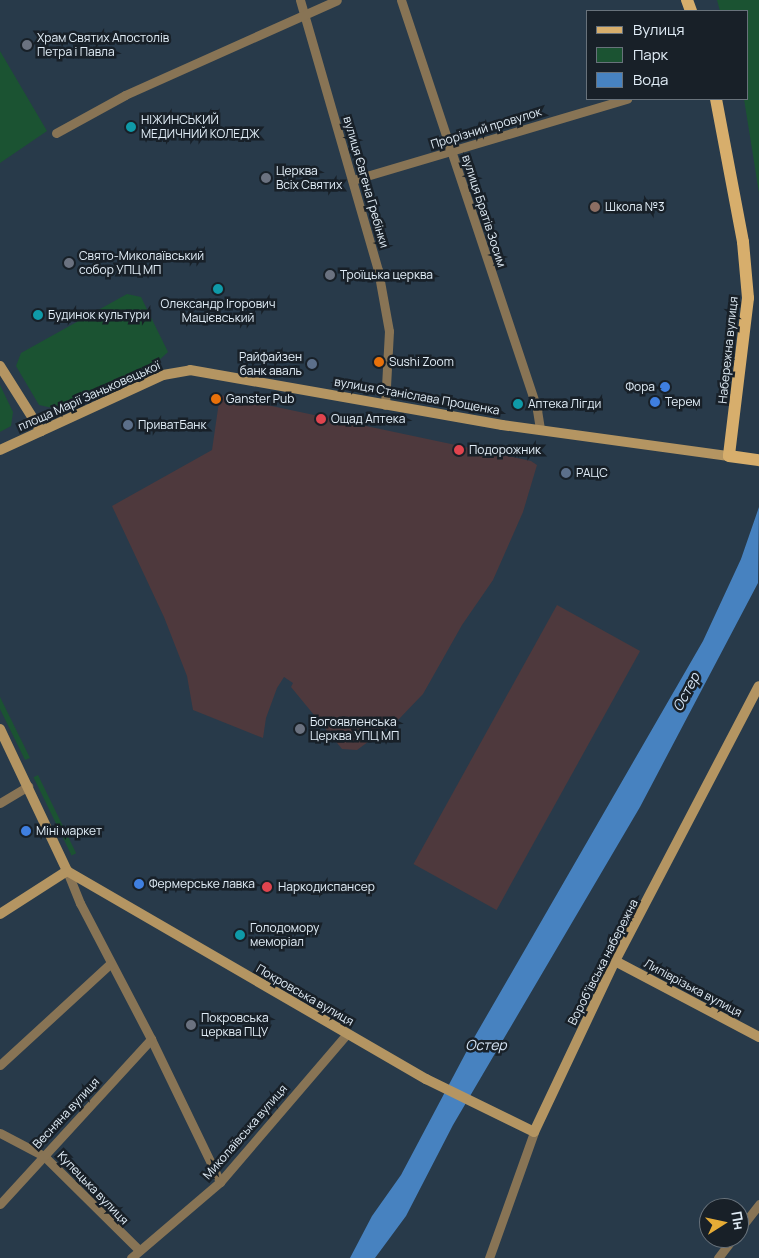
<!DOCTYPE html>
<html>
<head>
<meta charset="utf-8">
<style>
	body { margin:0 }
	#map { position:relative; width:759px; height:1258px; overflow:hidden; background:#283a4a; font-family:Manrope,sans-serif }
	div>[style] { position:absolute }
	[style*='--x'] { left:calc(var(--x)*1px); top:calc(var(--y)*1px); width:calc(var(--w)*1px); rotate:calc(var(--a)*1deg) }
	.commercial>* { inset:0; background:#4e393d; transform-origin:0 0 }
	.green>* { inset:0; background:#1b5332; transform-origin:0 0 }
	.water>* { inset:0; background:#4782c0 }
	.street>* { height:9px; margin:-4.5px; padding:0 4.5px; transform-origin:4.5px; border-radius:4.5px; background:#887455 }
	.secondary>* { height:10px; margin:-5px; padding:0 5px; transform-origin:5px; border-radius:5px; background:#b49562 }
	.primary>* { height:12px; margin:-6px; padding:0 6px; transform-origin:6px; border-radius:6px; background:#d7ae6c }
	.dots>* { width:14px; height:14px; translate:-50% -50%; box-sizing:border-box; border:2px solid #182028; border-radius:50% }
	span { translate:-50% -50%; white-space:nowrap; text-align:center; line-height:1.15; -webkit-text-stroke:5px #182028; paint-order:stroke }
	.poi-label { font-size:12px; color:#e1edf7 }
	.left { translate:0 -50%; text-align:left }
	.right { translate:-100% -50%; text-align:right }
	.street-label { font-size:12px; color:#e1edf7 }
	.water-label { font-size:14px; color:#d4e3f4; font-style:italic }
	.legend { position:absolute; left:586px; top:10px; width:162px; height:90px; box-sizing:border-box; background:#182028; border:1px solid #68727b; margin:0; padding:6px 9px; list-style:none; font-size:15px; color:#e1edf7 }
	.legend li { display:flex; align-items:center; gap:10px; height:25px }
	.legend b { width:25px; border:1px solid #68727b }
	.north { position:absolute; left:699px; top:1198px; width:50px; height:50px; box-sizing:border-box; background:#182028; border:1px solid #68727b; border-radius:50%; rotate:80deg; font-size:14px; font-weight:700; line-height:20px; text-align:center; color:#e1edf7 }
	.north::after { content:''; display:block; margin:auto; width:18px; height:22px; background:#e6ac36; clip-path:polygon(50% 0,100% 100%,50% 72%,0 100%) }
</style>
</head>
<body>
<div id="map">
	<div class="commercial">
		<i style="clip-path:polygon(220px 395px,531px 461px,537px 465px,523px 512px,493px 580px,462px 625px,423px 694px,399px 719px,357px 750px,342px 749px,291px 687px,293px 683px,284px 677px,277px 688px,266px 718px,263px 738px,193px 710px,187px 676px,164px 617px,112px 506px,212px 450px)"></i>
		<i style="left:557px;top:605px;width:95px;height:296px;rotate:29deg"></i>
	</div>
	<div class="green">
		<i style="clip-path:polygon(717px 0,759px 0,759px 193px,744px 99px,748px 99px,748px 11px,720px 11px)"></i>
		<i style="clip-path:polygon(0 51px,47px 131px,0 163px)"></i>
		<i style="clip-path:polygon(127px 294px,141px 297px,168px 352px,155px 364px,57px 409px,39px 405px,16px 366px,21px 353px)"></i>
		<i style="clip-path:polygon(0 385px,13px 412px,11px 426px,0 432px)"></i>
		<i style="clip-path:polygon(0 697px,30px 758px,25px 760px,0 709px)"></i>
		<i style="left:38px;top:775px;width:87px;height:5px;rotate:64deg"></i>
	</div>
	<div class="water">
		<i style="clip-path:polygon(759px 507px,758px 583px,640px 807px,453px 1125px,406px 1216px,375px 1258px,350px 1258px,372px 1216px,401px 1175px,471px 1043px,703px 641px,741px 559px)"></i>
	</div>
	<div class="street">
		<i style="--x:300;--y:0;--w:281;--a:73.9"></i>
		<i style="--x:378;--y:270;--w:62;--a:79.8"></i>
		<i style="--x:389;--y:331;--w:74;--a:93.1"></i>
		<i style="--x:401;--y:0;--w:432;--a:71.6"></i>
		<i style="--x:537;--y:410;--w:20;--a:81"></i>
		<i style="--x:56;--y:133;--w:79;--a:-28.8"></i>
		<i style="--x:125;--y:95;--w:232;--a:-24.1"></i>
		<i style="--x:353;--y:180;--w:286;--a:-16.5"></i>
		<i style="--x:0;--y:803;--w:33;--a:-31"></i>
		<i style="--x:67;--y:871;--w:35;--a:68"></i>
		<i style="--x:80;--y:903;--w:153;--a:62.4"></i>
		<i style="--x:151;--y:1039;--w:159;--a:64.2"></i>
		<i style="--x:0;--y:1065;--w:149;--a:-42.6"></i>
		<i style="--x:0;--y:1133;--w:50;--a:27.6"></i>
		<i style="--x:44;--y:1156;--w:134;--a:44.7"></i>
		<i style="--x:0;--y:1204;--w:224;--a:-47.5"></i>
		<i style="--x:739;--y:1230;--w:33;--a:-52"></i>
		<i style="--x:131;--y:1258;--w:117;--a:-40.5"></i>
		<i style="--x:220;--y:1182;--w:195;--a:-49.4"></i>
		<i style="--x:489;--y:1258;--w:134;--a:-70.3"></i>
		<i style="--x:718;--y:1258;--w:25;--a:-53"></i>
	</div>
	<div class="secondary">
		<i style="--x:0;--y:366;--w:77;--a:57.8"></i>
		<i style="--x:0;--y:450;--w:179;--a:-24.7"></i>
		<i style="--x:163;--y:375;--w:27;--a:-10"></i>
		<i style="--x:190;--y:370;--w:317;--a:10"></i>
		<i style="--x:502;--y:425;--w:229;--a:7.8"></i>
		<i style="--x:0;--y:729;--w:157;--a:64.7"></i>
		<i style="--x:67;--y:871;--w:415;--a:30.1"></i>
		<i style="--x:426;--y:1079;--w:120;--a:26.1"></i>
		<i style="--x:534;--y:1132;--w:189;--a:-64.7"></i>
		<i style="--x:615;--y:961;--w:310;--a:-62.4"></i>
		<i style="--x:0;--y:914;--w:80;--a:-32.7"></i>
		<i style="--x:615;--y:961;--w:163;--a:27.8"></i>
	</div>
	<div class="primary">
		<i style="--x:687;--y:0;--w:12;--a:70"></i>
		<i style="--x:716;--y:99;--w:146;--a:79.3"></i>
		<i style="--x:743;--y:242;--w:56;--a:84.9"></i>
		<i style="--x:748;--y:298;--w:159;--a:96.9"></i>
		<i style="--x:729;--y:456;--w:30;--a:8"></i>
	</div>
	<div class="dots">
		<i style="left:27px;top:45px;background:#6b7280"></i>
		<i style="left:131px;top:127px;background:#0f9aa8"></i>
		<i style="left:266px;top:178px;background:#6b7280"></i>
		<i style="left:595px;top:207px;background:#8d6e63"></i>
		<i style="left:69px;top:263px;background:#6b7280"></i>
		<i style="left:330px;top:275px;background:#6b7280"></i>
		<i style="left:218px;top:289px;background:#0f9aa8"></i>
		<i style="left:38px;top:315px;background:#0f9aa8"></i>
		<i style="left:379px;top:362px;background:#e8710a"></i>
		<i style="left:312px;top:364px;background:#5c6f8a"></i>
		<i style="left:665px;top:387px;background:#3f7fe0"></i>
		<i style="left:216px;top:399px;background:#e8710a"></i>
		<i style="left:655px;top:402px;background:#3f7fe0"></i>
		<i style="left:518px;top:404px;background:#0f9aa8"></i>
		<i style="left:321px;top:419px;background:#e0444e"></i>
		<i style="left:128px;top:425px;background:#5c6f8a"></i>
		<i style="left:459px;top:450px;background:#e0444e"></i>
		<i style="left:566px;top:473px;background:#5c6f8a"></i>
		<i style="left:300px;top:729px;background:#6b7280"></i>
		<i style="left:26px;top:831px;background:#3f7fe0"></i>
		<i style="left:139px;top:884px;background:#3f7fe0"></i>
		<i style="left:267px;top:887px;background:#e0444e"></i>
		<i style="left:240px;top:935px;background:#0f9aa8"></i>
		<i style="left:191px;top:1025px;background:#6b7280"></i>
	</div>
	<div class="poi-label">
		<span class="left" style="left:37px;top:45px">Храм Святих Апостолів<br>Петра і Павла</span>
		<span class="left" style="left:141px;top:127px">НІЖИНСЬКИЙ<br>МЕДИЧНИЙ КОЛЕДЖ</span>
		<span class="left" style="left:276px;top:178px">Церква<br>Всіх Святих</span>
		<span class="left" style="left:605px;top:207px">Школа №3</span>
		<span class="left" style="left:79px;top:263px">Свято-Миколаївський<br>собор УПЦ МП</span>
		<span class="left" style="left:340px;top:275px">Троїцька церква</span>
		<span style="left:218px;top:311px">Олександр Ігорович<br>Мацієвський</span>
		<span class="left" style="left:48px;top:315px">Будинок культури</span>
		<span class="right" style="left:302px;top:364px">Райфайзен<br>банк аваль</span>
		<span class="left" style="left:389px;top:362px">Sushi Zoom</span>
		<span class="right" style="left:655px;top:387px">Фора</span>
		<span class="left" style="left:226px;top:399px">Ganster Pub</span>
		<span class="left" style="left:665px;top:402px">Терем</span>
		<span class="left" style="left:528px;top:404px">Аптека Лігди</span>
		<span class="left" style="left:331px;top:419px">Ощад Аптека</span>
		<span class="left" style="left:138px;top:425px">ПриватБанк</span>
		<span class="left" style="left:469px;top:450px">Подорожник</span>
		<span class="left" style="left:576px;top:473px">РАЦС</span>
		<span class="left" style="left:310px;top:729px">Богоявленська<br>Церква УПЦ МП</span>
		<span class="left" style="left:36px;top:831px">Міні маркет</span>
		<span class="left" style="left:149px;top:884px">Фермерське лавка</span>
		<span class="left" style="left:278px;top:887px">Наркодиспансер</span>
		<span class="left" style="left:250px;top:935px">Голодомору<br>меморіал</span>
		<span class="left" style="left:201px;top:1025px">Покровська<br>церква ПЦУ</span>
	</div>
	<div class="street-label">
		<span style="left:486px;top:128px;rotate:-17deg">Прорізний провулок</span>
		<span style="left:366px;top:182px;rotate:74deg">вулиця Євгена Гребінки</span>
		<span style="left:484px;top:211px;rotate:72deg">вулиця Братів Зосим</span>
		<span style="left:728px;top:350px;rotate:-84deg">Набережна вулиця</span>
		<span style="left:89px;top:396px;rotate:-24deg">площа Марії Заньковецької</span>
		<span style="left:417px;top:396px;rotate:10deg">вулиця Станіслава Прощенка</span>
		<span style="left:603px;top:962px;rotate:-63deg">Воробʼївська набережна</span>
		<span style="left:693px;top:988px;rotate:28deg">Липіврізька вулиця</span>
		<span style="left:305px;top:995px;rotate:30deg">Покровська вулиця</span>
		<span style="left:66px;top:1113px;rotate:-47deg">Весняна вулиця</span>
		<span style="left:245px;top:1132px;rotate:-49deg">Миколаївська вулиця</span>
		<span style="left:93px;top:1188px;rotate:46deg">Купецька вулиця</span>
	</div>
	<div class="water-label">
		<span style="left:686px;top:692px;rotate:-62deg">Остер</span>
		<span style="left:486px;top:1045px">Остер</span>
	</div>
	<ul class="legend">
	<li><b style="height:6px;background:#d7ae6c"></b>Вулиця</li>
	<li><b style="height:14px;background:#1b5332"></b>Парк</li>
	<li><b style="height:14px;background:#4782c0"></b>Вода</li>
	</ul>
	<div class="north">Пн</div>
</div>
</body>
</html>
